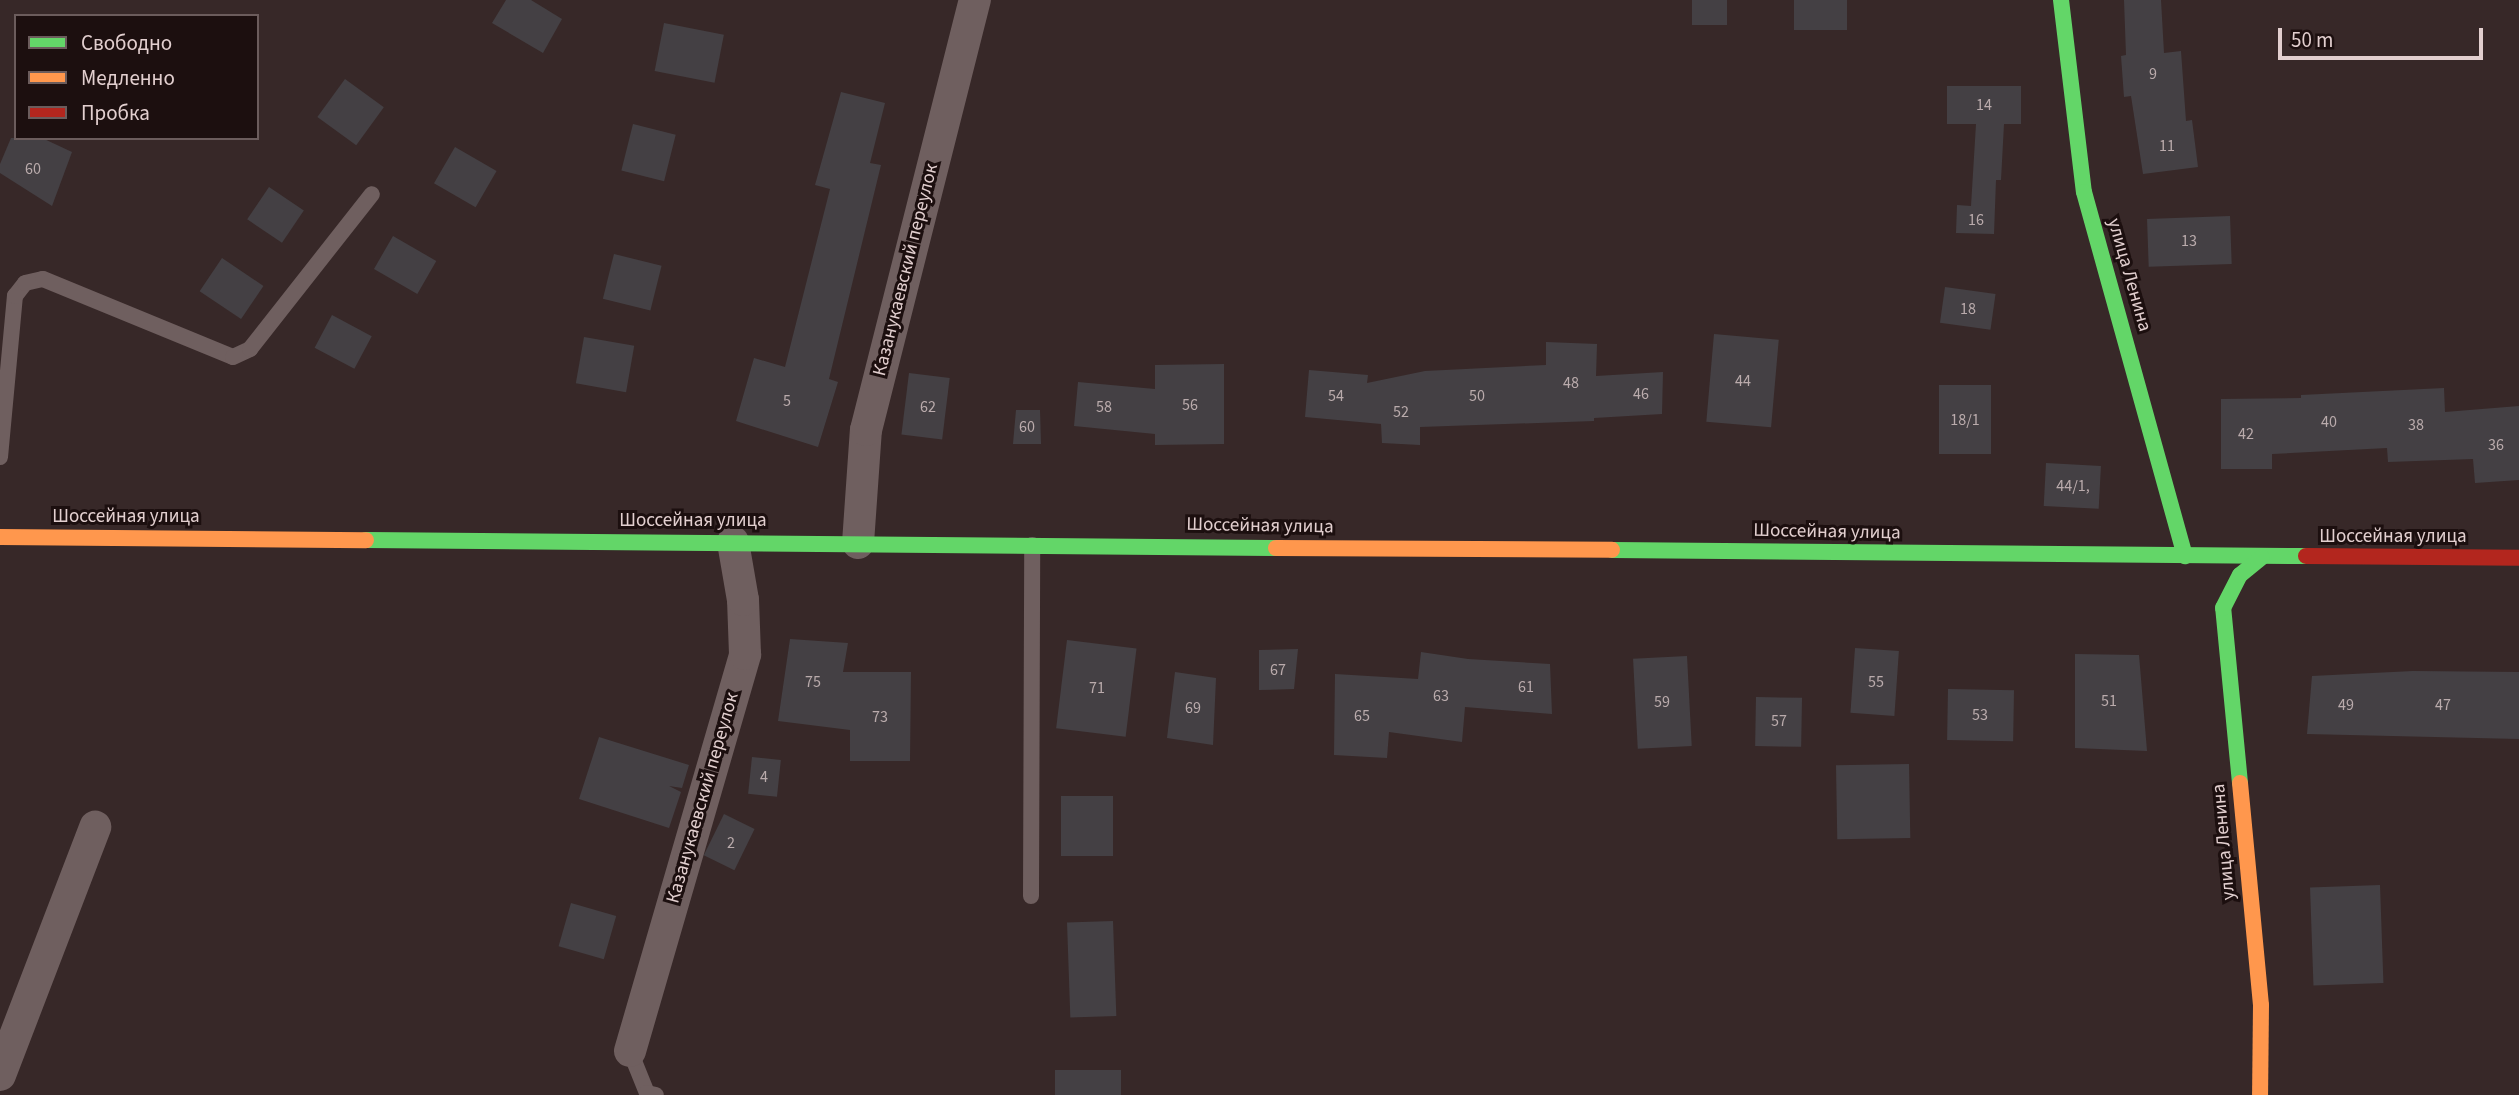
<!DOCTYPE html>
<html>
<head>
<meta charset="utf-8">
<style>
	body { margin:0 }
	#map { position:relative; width:2519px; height:1095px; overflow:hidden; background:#372828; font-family:"Source Sans 3",sans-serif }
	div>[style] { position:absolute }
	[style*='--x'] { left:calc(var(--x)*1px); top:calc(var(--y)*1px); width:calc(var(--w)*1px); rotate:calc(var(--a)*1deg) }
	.building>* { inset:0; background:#444044; transform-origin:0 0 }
	.lane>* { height:16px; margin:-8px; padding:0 8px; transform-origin:8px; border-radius:8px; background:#6f5f5f }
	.street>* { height:32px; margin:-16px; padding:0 16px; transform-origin:16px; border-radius:16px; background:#6f5f5f }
	.fast>* { height:16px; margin:-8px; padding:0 8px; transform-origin:8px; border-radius:8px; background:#63d668 }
	.slow>* { height:16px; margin:-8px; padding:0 8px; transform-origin:8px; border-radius:8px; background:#ff974d }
	.jam>* { height:16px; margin:-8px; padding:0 8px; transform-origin:8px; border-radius:8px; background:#b3261e }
	span { translate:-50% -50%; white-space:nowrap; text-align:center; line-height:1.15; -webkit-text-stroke:6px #1c0f0f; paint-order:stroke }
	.number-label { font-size:16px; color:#baabac }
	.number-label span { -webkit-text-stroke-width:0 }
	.street-label { font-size:19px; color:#e2cfcf }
	.legend { position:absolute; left:14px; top:14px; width:245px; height:126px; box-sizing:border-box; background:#1c0f0f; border:2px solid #6b5c5c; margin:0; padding:9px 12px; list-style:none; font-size:21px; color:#e2cfcf }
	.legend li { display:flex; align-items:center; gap:14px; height:35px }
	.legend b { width:35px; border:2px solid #6b5c5c }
	.scale { position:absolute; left:2278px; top:28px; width:205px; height:32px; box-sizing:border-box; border:4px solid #e2cfcf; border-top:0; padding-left:9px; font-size:21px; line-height:24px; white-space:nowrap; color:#e2cfcf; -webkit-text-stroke:5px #1c0f0f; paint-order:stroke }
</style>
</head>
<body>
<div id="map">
	<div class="building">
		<i style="clip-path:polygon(506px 0,531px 0,562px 19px,543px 53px,492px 23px)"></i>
		<i style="left:1692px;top:0;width:35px;height:25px"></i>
		<i style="left:1794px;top:0;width:53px;height:30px"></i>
		<i style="clip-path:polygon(2124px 0,2161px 0,2164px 53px,2181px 51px,2186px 121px,2192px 120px,2198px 167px,2143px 174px,2131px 96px,2124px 97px,2121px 56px,2126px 55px)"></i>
		<i style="left:664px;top:23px;width:61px;height:49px;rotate:11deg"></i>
		<i style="left:345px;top:79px;width:48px;height:47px;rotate:36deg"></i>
		<i style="clip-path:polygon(1947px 86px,2021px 86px,2021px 124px,2004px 124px,2001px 180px,1996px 180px,1994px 234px,1956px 233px,1957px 205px,1971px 206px,1976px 124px,1947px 124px)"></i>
		<i style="clip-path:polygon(841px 92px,885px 103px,870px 163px,881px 165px,829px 379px,838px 382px,818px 447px,736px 421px,754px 358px,785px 367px,830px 189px,815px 185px)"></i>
		<i style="left:633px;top:124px;width:44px;height:48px;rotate:14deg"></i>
		<i style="clip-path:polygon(11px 138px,42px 138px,72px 152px,52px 206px,0 173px,0 164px)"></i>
		<i style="left:455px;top:147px;width:48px;height:42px;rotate:30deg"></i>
		<i style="left:269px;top:187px;width:42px;height:39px;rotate:34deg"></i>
		<i style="left:2230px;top:216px;width:48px;height:83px;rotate:88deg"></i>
		<i style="left:393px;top:236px;width:50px;height:38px;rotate:30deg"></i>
		<i style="left:614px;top:254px;width:49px;height:46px;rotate:14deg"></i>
		<i style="left:222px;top:258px;width:50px;height:40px;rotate:34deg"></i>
		<i style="left:1945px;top:287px;width:51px;height:36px;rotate:8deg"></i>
		<i style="left:332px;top:315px;width:45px;height:37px;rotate:28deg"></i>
		<i style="left:1714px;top:334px;width:65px;height:88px;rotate:5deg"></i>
		<i style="left:584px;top:337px;width:51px;height:47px;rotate:10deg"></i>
		<i style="clip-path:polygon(1546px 342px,1597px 344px,1596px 376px,1663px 372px,1662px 414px,1594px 418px,1594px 421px,1420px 427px,1420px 445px,1382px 443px,1381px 424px,1305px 417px,1309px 370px,1368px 375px,1367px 383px,1425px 371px,1546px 365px)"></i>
		<i style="clip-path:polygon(1224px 364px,1224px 444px,1155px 445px,1155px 434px,1074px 426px,1078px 382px,1155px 389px,1155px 365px)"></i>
		<i style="left:909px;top:373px;width:41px;height:62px;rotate:7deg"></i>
		<i style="left:1939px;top:385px;width:52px;height:69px"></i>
		<i style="clip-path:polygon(2444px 388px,2445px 412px,2519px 406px,2519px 480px,2475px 483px,2473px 459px,2388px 462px,2387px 448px,2272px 454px,2272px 469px,2221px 469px,2221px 399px,2301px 398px,2301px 395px)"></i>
		<i style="clip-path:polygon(1016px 410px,1040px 410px,1041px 444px,1013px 444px)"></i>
		<i style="left:2046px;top:463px;width:55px;height:43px;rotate:3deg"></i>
		<i style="clip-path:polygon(790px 639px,848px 643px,843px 672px,911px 672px,910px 761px,850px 761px,850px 730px,778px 721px)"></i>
		<i style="left:1067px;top:640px;width:70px;height:89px;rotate:7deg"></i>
		<i style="left:1855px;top:648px;width:44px;height:65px;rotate:4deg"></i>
		<i style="clip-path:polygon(1298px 649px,1294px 689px,1259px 690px,1259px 650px)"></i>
		<i style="clip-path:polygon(1421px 652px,1468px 659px,1550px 664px,1552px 714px,1465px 707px,1462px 742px,1389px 732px,1387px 758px,1334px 755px,1335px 674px,1418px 679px)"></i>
		<i style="clip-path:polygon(2075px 654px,2139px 655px,2147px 751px,2075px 748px)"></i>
		<i style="left:1687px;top:656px;width:90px;height:54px;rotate:87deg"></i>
		<i style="clip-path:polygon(2413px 671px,2519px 672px,2519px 739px,2307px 734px,2312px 676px)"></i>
		<i style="clip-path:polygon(1175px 672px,1216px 678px,1213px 745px,1167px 738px)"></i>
		<i style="left:1948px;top:689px;width:66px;height:51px;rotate:1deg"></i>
		<i style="left:1756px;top:697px;width:46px;height:49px;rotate:1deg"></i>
		<i style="clip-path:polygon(599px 737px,689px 765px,682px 788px,669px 786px,681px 792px,669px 828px,579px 799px)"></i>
		<i style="left:752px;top:757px;width:29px;height:37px;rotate:6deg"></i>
		<i style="left:1909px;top:764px;width:74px;height:73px;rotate:89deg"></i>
		<i style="left:1061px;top:796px;width:52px;height:60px"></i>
		<i style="left:724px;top:814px;width:34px;height:46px;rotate:26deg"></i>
		<i style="left:2380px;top:885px;width:98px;height:70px;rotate:88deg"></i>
		<i style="left:571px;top:903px;width:47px;height:45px;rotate:16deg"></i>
		<i style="left:1113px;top:921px;width:95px;height:46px;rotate:88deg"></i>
		<i style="left:1055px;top:1070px;width:66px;height:25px"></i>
	</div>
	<div class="lane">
		<i style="--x:0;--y:457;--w:162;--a:-84.7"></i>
		<i style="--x:15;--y:296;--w:16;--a:-52"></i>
		<i style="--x:25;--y:283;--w:18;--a:-13"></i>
		<i style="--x:43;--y:279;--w:205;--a:22.3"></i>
		<i style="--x:233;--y:357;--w:19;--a:-25"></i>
		<i style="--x:250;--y:349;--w:197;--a:-51.8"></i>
		<i style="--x:1031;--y:896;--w:351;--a:-89.8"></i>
		<i style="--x:630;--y:1051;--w:45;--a:68"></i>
		<i style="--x:647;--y:1093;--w:9;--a:13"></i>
	</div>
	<div class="street">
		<i style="--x:858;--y:543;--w:113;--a:-86"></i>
		<i style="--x:866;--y:430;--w:444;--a:-75.8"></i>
		<i style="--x:630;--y:1051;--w:413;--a:-73.8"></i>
		<i style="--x:745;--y:654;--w:54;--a:-92.1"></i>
		<i style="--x:743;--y:600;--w:59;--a:-99.8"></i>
		<i style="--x:0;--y:1075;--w:266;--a:-69"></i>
	</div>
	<div class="fast">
		<i style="--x:2061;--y:0;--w:193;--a:83.2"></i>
		<i style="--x:2084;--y:192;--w:378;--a:74.5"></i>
		<i style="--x:366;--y:540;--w:910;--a:0.5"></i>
		<i style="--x:1612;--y:550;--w:694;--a:0.5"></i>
		<i style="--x:2240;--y:783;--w:176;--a:-95.5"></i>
		<i style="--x:2223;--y:608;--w:37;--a:-63"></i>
		<i style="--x:2240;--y:575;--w:28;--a:-39"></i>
	</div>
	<div class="slow">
		<i style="--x:0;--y:537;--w:366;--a:0.5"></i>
		<i style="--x:1276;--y:548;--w:336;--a:0.3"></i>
		<i style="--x:2240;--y:783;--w:223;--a:84.6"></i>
		<i style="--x:2261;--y:1005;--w:90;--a:90.6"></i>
	</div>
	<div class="jam">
		<i style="--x:2306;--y:556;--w:213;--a:0.5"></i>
	</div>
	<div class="number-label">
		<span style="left:2153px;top:74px">9</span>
		<span style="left:1984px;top:105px">14</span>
		<span style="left:2167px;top:146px">11</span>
		<span style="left:33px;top:169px">60</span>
		<span style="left:1976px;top:220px">16</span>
		<span style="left:2189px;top:241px">13</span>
		<span style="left:1968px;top:309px">18</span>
		<span style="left:1743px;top:381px">44</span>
		<span style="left:1571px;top:383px">48</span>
		<span style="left:1641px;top:394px">46</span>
		<span style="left:1336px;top:396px">54</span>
		<span style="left:1477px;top:396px">50</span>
		<span style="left:787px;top:401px">5</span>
		<span style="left:1190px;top:405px">56</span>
		<span style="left:928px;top:407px">62</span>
		<span style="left:1104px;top:407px">58</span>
		<span style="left:1401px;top:412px">52</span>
		<span style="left:1965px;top:420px">18/1</span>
		<span style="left:2329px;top:422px">40</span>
		<span style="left:2416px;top:425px">38</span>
		<span style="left:1027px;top:427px">60</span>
		<span style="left:2246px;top:434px">42</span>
		<span style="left:2496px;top:445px">36</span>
		<span style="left:2073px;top:486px">44/1,</span>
		<span style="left:1278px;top:670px">67</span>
		<span style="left:813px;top:682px">75</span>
		<span style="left:1876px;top:682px">55</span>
		<span style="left:1526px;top:687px">61</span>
		<span style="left:1097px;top:688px">71</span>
		<span style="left:1441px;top:696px">63</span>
		<span style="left:2109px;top:701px">51</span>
		<span style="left:1662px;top:702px">59</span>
		<span style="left:2346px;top:705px">49</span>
		<span style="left:2443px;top:705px">47</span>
		<span style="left:1193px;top:708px">69</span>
		<span style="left:1980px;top:715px">53</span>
		<span style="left:1362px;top:716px">65</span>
		<span style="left:880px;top:717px">73</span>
		<span style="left:1779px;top:721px">57</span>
		<span style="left:764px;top:777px">4</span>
		<span style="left:731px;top:843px">2</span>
	</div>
	<div class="street-label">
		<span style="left:906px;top:270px;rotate:-76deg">Казанукаевский переулок</span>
		<span style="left:2129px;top:275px;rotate:74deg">улица Ленина</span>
		<span style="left:126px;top:517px">Шоссейная улица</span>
		<span style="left:693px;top:521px">Шоссейная улица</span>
		<span style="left:1260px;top:526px;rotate:1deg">Шоссейная улица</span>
		<span style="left:1827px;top:532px;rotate:1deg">Шоссейная улица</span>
		<span style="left:2393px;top:537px">Шоссейная улица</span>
		<span style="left:703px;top:798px;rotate:-74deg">Казанукаевский переулок</span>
		<span style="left:2224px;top:842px;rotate:-95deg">улица Ленина</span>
	</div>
	<ul class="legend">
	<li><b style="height:9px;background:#63d668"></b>Свободно</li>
	<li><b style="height:9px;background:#ff974d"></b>Медленно</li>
	<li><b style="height:9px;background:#b3261e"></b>Пробка</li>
	</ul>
	<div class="scale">50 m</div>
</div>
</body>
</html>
